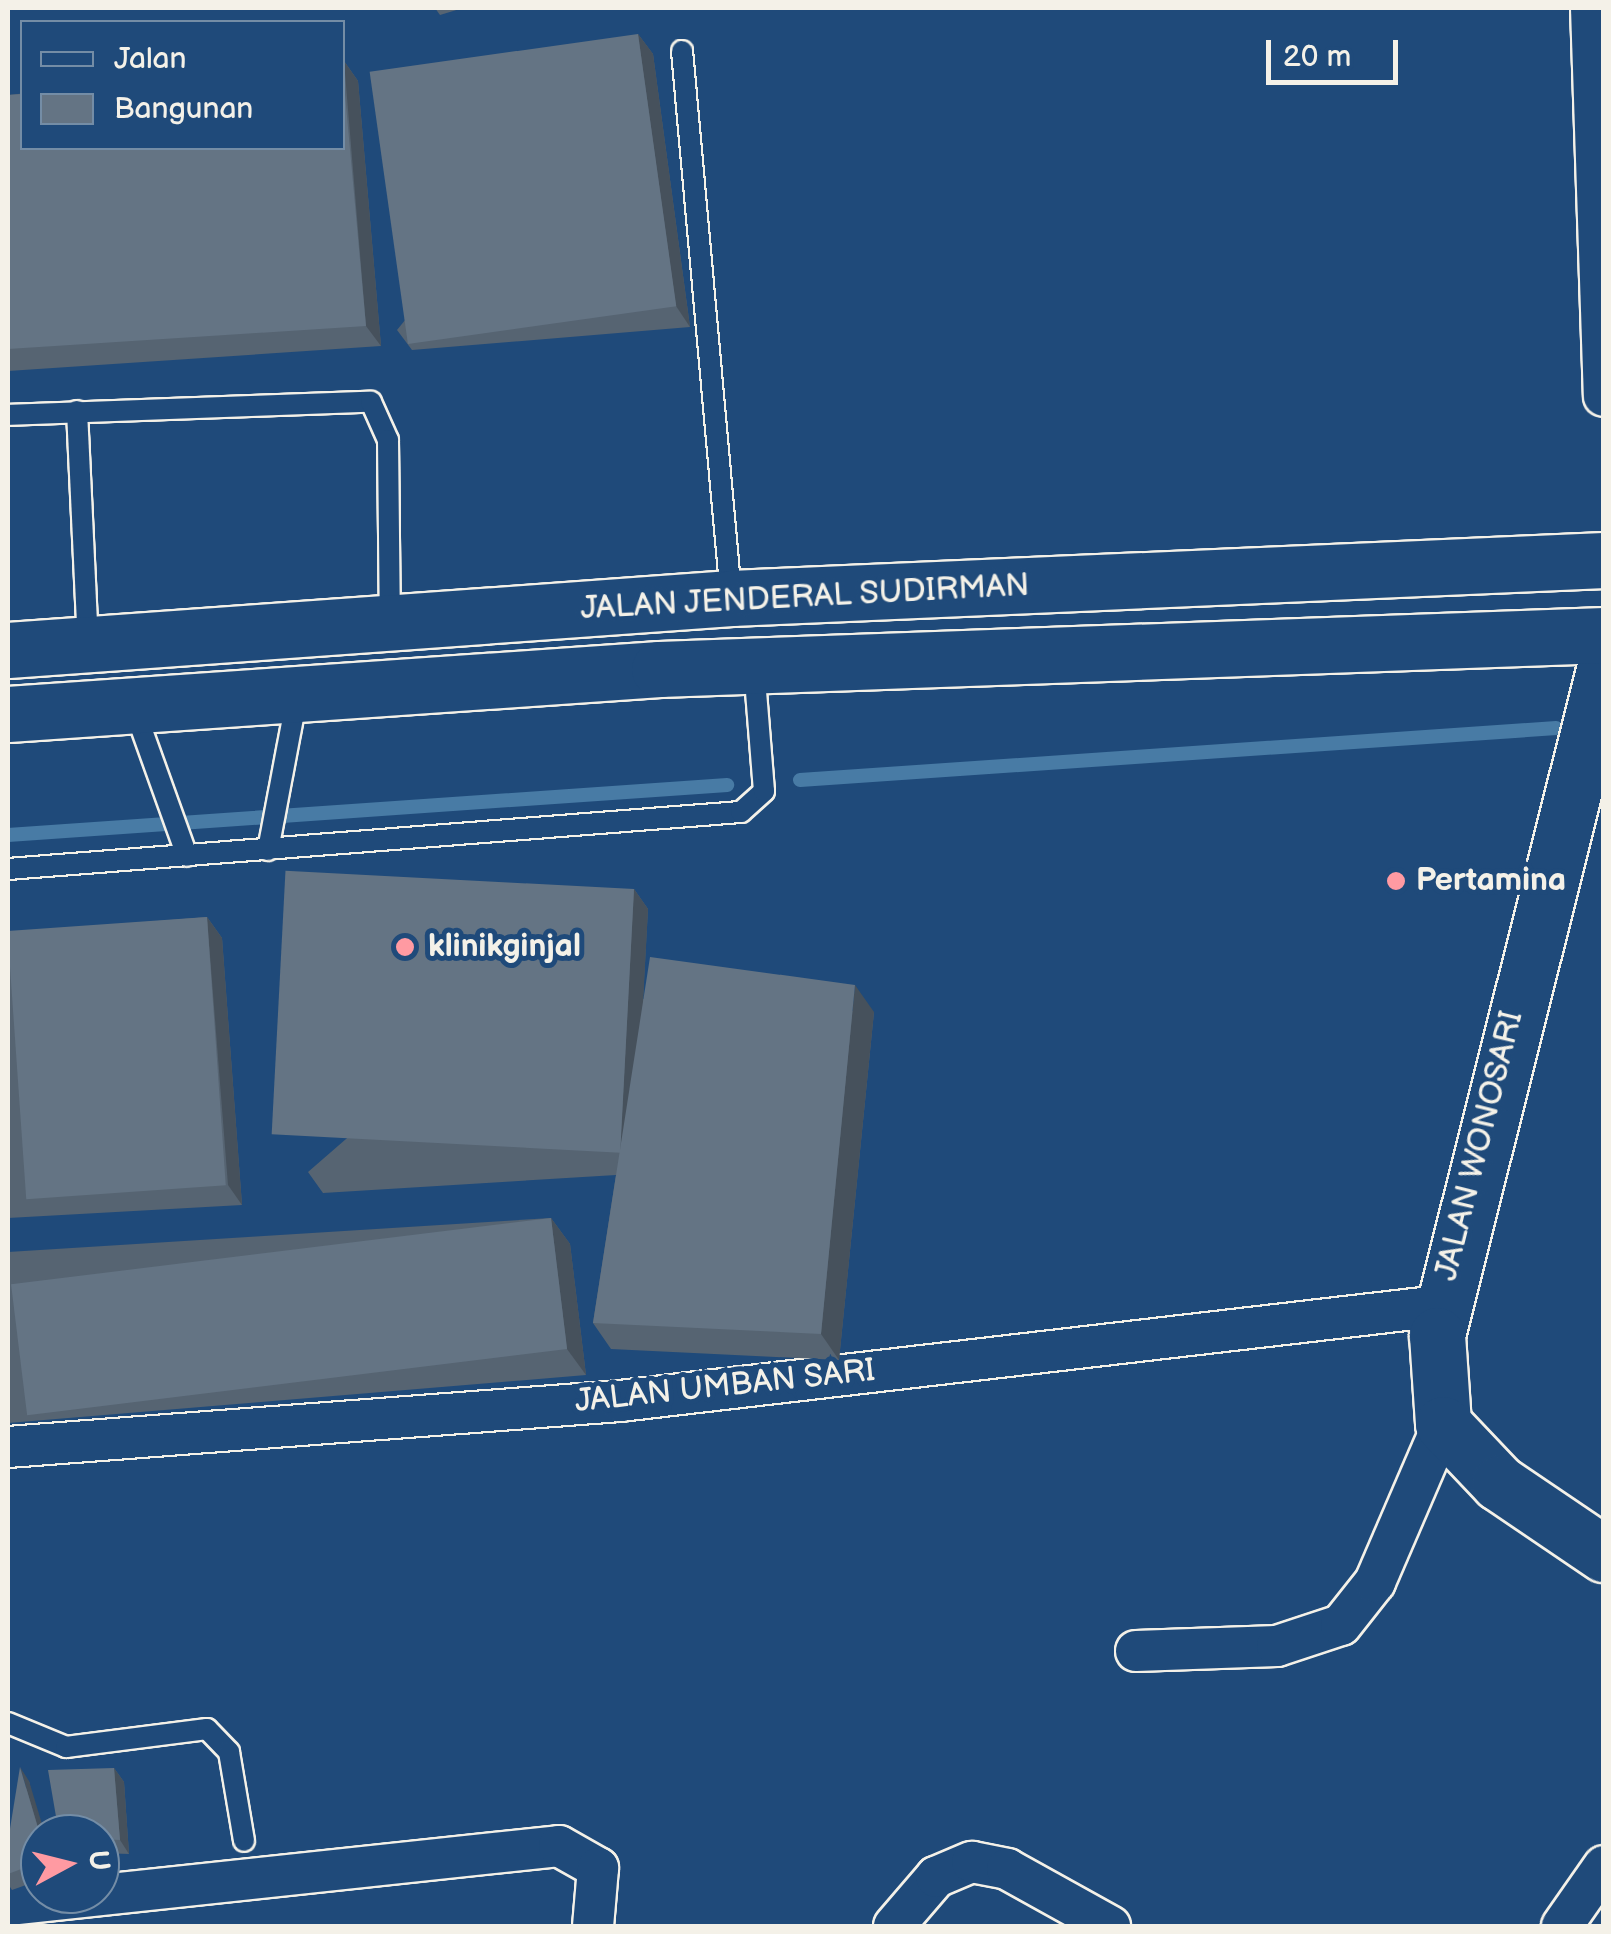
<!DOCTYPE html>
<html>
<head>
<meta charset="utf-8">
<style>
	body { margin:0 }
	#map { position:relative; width:1611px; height:1934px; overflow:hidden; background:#1f4a7a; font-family:"Balsamiq Sans",sans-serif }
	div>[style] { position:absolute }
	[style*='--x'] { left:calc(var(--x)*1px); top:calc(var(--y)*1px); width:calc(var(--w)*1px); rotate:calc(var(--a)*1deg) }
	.stream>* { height:14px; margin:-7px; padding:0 7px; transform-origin:7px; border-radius:7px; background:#487ba5 }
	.roads { filter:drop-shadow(2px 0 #f4f1e8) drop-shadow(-2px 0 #f4f1e8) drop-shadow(0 2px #f4f1e8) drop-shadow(0 -2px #f4f1e8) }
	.lane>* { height:20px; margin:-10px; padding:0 10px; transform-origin:10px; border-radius:10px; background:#1f4a7a }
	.street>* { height:40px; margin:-20px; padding:0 20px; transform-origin:20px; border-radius:20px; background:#1f4a7a }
	.secondary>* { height:55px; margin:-27.5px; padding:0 27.5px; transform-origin:27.5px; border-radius:27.5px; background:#1f4a7a }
	.primary>* { height:55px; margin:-27.5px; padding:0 27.5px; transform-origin:27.5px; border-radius:27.5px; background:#1f4a7a }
	.wall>* { inset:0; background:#566472 }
	.shaded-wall>* { inset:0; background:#46515c }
	.building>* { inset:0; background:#647484; transform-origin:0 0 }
	.dots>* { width:28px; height:28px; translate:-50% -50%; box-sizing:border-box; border:5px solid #1f4a7a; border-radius:50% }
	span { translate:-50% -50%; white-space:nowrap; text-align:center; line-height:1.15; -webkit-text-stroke:10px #1f4a7a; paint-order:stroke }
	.street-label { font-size:32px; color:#f4f1e8 }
	.poi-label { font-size:32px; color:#f4f1e8; font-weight:700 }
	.left { translate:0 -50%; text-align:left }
	.frame { position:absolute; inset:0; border:10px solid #f4f1e8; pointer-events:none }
	.legend { position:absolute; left:20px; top:20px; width:325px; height:130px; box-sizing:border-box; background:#1f4a7a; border:2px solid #748da6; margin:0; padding:12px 18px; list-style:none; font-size:30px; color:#f4f1e8 }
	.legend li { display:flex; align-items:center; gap:20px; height:50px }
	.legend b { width:50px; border:2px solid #748da6 }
	.north { position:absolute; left:20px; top:1814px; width:100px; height:100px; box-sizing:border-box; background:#1f4a7a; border:2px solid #748da6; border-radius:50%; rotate:83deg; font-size:28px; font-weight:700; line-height:40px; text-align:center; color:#f4f1e8 }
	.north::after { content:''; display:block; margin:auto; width:35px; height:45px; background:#ff9aa2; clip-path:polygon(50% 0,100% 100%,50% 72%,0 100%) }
	.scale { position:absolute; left:1266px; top:40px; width:132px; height:45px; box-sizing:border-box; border:5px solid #f4f1e8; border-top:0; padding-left:12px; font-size:30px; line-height:35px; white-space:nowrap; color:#f4f1e8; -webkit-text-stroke:8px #1f4a7a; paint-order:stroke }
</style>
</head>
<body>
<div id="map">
	<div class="stream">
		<i style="--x:800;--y:780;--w:758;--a:-3.93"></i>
		<i style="--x:8;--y:835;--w:721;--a:-3.98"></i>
	</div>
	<div class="roads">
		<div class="lane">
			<i style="--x:682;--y:51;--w:547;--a:84.86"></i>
			<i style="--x:77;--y:411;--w:232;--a:87.3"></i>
			<i style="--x:8;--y:415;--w:363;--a:-2.1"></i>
			<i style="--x:371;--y:402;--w:42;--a:65.9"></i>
			<i style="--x:388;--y:440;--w:183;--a:89.4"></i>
			<i style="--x:134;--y:708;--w:157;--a:70.3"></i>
			<i style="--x:268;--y:850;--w:157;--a:-79.3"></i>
			<i style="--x:8;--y:869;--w:735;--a:-4.45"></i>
			<i style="--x:741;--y:812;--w:31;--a:-42"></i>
			<i style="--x:764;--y:791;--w:123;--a:-94.6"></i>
			<i style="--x:8;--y:1723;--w:63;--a:22.5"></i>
			<i style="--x:66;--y:1747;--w:142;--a:-7.3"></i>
			<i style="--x:207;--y:1729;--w:32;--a:46"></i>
			<i style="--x:229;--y:1752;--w:90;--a:80.4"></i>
		</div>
		<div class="street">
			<i style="--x:1591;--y:8;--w:388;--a:88.1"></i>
			<i style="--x:8;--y:1447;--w:614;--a:-4.3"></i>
			<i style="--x:620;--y:1401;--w:825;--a:-6.61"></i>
			<i style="--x:1136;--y:1651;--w:141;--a:-2"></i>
			<i style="--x:1277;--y:1646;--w:67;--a:-18.2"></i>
			<i style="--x:1341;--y:1625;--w:55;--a:-51.7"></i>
			<i style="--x:1375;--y:1582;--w:172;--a:-66.7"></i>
			<i style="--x:8;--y:1905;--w:554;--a:-6.11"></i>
			<i style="--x:559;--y:1846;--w:45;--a:29.4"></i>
			<i style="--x:598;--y:1868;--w:58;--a:94.9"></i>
			<i style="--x:894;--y:1926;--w:65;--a:-49.4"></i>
			<i style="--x:936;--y:1877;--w:39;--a:-23"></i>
			<i style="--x:972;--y:1862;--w:36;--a:11"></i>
			<i style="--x:1007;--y:1869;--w:118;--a:29"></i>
			<i style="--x:1562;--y:1926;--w:73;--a:-55"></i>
		</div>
		<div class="secondary">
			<i style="--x:1604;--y:670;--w:686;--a:104.1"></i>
			<i style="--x:1437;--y:1335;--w:89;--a:86.1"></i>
			<i style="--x:1443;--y:1424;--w:81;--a:46.5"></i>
			<i style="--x:1499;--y:1483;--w:127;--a:34.1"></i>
		</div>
		<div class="primary">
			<i style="--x:8;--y:650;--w:725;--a:-4.11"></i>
			<i style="--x:731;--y:598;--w:874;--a:-2.49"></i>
			<i style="--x:8;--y:714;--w:653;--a:-3.95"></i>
			<i style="--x:659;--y:669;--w:946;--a:-2.06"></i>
		</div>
	</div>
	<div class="wall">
		<i style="clip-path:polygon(435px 8px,463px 8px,440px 15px)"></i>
		<i style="clip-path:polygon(638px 34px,653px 54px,690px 327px,412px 350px,397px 330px)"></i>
		<i style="clip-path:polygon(344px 61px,358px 81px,381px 346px,8px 371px,8px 95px)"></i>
		<i style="clip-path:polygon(634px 889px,648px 909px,643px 999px,874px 1012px,839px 1360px,611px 1349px,593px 1323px,616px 1175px,323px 1193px,308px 1172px)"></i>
		<i style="clip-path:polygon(207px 917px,222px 938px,242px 1205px,8px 1218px,8px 933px)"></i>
		<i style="clip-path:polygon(551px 1218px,570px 1244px,586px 1375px,8px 1423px,8px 1252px)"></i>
		<i style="clip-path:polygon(114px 1768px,124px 1782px,129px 1854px,100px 1853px,100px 1834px)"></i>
		<i style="clip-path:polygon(29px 1781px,40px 1834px,40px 1880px,12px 1890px,8px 1884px,8px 1841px)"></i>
	</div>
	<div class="shaded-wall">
		<i style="clip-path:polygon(638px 34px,653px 54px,690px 327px,676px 306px)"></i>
		<i style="clip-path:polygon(344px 61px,358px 81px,381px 346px,366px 326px)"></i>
		<i style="clip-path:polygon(634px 889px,648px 909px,634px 1174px,620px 1153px)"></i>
		<i style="clip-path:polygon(207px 917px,222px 938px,242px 1205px,228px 1185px)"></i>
		<i style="clip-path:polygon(855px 985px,874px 1012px,839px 1360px,821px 1334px)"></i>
		<i style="clip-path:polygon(551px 1218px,570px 1244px,586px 1375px,567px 1349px)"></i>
		<i style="clip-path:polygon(20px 1767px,29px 1781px,45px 1834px,40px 1834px)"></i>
		<i style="clip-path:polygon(114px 1768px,124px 1782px,129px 1854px,120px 1840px)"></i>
	</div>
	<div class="building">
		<i style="left:638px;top:34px;width:275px;height:271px;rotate:82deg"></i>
		<i style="clip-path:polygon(342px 61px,366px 326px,8px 349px,8px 95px,22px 94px,22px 148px,342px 148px)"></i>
		<i style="left:634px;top:889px;width:264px;height:349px;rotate:93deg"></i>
		<i style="left:207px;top:917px;width:269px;height:200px;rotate:86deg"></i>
		<i style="clip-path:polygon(650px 957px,855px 985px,821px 1334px,593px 1323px)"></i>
		<i style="left:551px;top:1218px;width:132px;height:544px;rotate:83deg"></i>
		<i style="clip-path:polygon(20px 1767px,40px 1835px,40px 1862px,8px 1874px,8px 1841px)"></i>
		<i style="clip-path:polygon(114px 1768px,120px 1840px,100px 1839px,100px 1834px,59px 1834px,48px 1770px)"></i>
	</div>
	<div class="dots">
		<i style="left:1396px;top:881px;background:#ff9aa2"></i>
		<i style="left:405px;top:947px;background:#ff9aa2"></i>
	</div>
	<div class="street-label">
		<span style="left:805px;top:598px;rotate:-3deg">JALAN JENDERAL SUDIRMAN</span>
		<span style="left:1480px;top:1146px;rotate:-76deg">JALAN WONOSARI</span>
		<span style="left:725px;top:1387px;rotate:-6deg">JALAN UMBAN SARI</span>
	</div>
	<div class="poi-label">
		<span class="left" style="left:1416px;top:881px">Pertamina</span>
		<span class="left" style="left:428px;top:947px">klinikginjal</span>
	</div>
	<div class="frame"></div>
	<ul class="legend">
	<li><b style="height:12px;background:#1f4a7a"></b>Jalan</li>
	<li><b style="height:28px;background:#647484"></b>Bangunan</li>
	</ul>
	<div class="north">U</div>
	<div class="scale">20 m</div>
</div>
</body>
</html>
